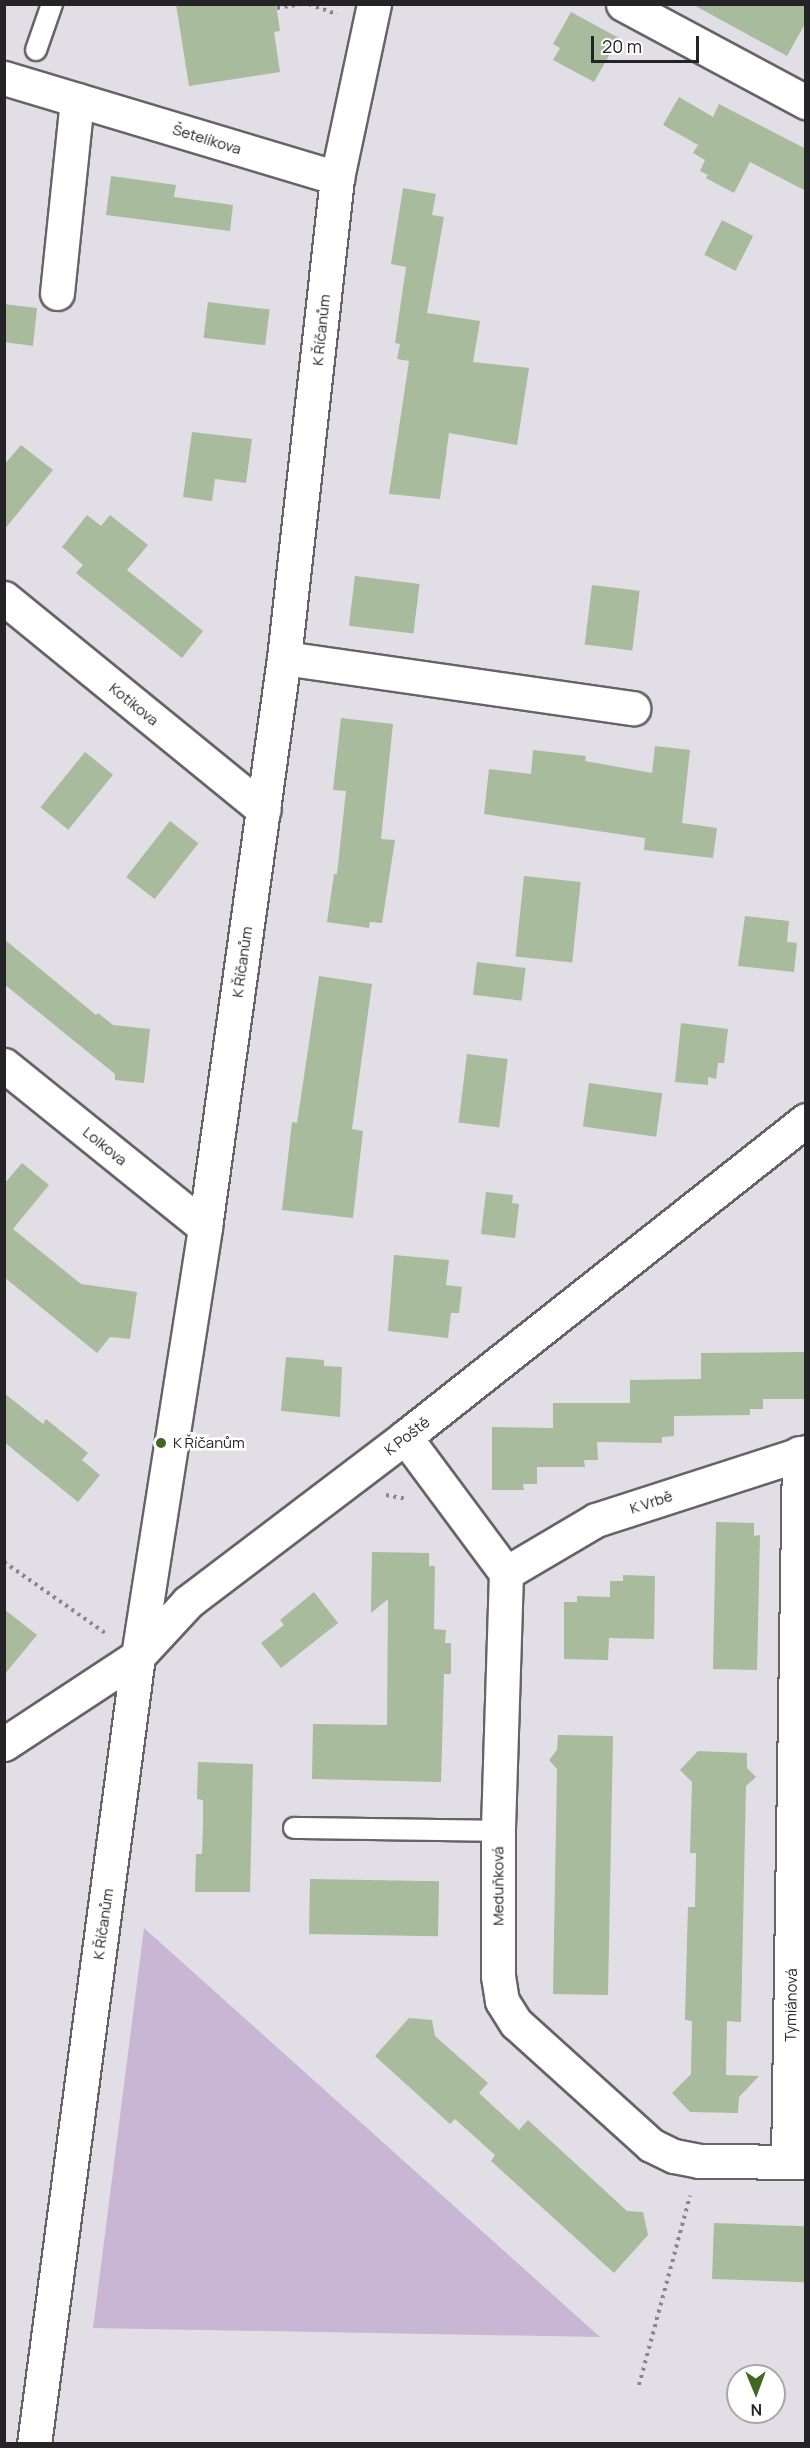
<!DOCTYPE html>
<html>
<head>
<meta charset="utf-8">
<style>
	body { margin:0 }
	#map { position:relative; width:810px; height:2448px; overflow:hidden; background:#e2dee5; font-family:Manrope,sans-serif }
	div>[style] { position:absolute }
	[style*='--x'] { left:calc(var(--x)*1px); top:calc(var(--y)*1px); width:calc(var(--w)*1px); rotate:calc(var(--a)*1deg) }
	.green>* { inset:0; background:#c8b6d4 }
	.building>* { inset:0; background:#a8bb9d; transform-origin:0 0 }
	.path>* { height:4px; margin-top:-2px; transform-origin:0; background:repeating-linear-gradient(90deg,#89878b 0 3px,transparent 0 7.5px) }
	.roads { filter:drop-shadow(2px 0 #676369) drop-shadow(-2px 0 #676369) drop-shadow(0 2px #676369) drop-shadow(0 -2px #676369) }
	.service>* { height:20px; margin:-10px; padding:0 10px; transform-origin:10px; border-radius:10px; background:#fff }
	.minor>* { height:33px; margin:-16.5px; padding:0 16.5px; transform-origin:16.5px; border-radius:16.5px; background:#fff }
	.tertiary>* { height:33px; margin:-16.5px; padding:0 16.5px; transform-origin:16.5px; border-radius:16.5px; background:#fff }
	.dots>* { width:16px; height:16px; translate:-50% -50%; box-sizing:border-box; border:3px solid #fff; border-radius:50% }
	span { translate:-50% -50%; white-space:nowrap; text-align:center; line-height:1.15; -webkit-text-stroke:5px #fff; paint-order:stroke }
	.street-label { font-size:15px; color:#242325 }
	.poi-label { font-size:15px; color:#242325 }
	.left { translate:0 -50%; text-align:left }
	.frame { position:absolute; inset:0; border:6px solid #242325; pointer-events:none }
	.north { position:absolute; left:726px; top:2364px; width:60px; height:60px; box-sizing:border-box; background:#fff; border:2px solid #a7a7a8; border-radius:50%; rotate:179deg; font-size:16px; font-weight:700; line-height:24px; text-align:center; color:#242325 }
	.north::after { content:''; display:block; margin:auto; width:21px; height:27px; background:#406823; clip-path:polygon(50% 0,100% 100%,50% 72%,0 100%) }
	.scale { position:absolute; left:591px; top:36px; width:108px; height:27px; box-sizing:border-box; border:3px solid #242325; border-top:0; padding-left:8px; font-size:18px; line-height:21px; white-space:nowrap; color:#242325; -webkit-text-stroke:4px #fff; paint-order:stroke }
</style>
</head>
<body>
<div id="map">
	<div class="green">
		<i style="clip-path:polygon(144px 1928px,600px 2337px,93px 2328px)"></i>
	</div>
	<div class="building">
		<i style="clip-path:polygon(176px 4px,276px 4px,280px 31px,274px 32px,280px 72px,189px 86px)"></i>
		<i style="clip-path:polygon(692px 4px,806px 4px,806px 22px,787px 56px)"></i>
		<i style="clip-path:polygon(571px 12px,619px 38px,594px 82px,553px 60px,560px 48px,553px 44px)"></i>
		<i style="clip-path:polygon(679px 97px,713px 117px,719px 104px,806px 149px,806px 191px,750px 162px,734px 193px,706px 178px,708px 175px,700px 171px,705px 160px,693px 153px,698px 145px,663px 125px)"></i>
		<i style="clip-path:polygon(111px 176px,176px 185px,174px 197px,233px 205px,230px 231px,106px 215px)"></i>
		<i style="clip-path:polygon(403px 188px,436px 194px,432px 215px,444px 217px,427px 313px,480px 321px,473px 362px,529px 368px,517px 445px,449px 433px,440px 499px,389px 494px,409px 361px,397px 359px,400px 344px,395px 343px,406px 267px,391px 264px)"></i>
		<i style="left:722px;top:220px;width:35px;height:39px;rotate:27deg"></i>
		<i style="left:208px;top:302px;width:62px;height:36px;rotate:7deg"></i>
		<i style="clip-path:polygon(4px 304px,37px 308px,33px 346px,4px 342px)"></i>
		<i style="clip-path:polygon(192px 432px,252px 439px,246px 483px,215px 479px,212px 501px,183px 497px)"></i>
		<i style="clip-path:polygon(21px 445px,53px 470px,4px 530px,4px 465px)"></i>
		<i style="clip-path:polygon(87px 515px,101px 526px,110px 515px,148px 545px,127px 570px,203px 631px,182px 658px,76px 573px,83px 565px,62px 547px)"></i>
		<i style="left:355px;top:576px;width:65px;height:50px;rotate:7deg"></i>
		<i style="left:592px;top:585px;width:48px;height:60px;rotate:7deg"></i>
		<i style="clip-path:polygon(341px 718px,393px 724px,381px 839px,395px 840px,382px 923px,370px 922px,369px 928px,327px 922px,334px 874px,337px 874px,346px 791px,333px 790px)"></i>
		<i style="clip-path:polygon(655px 746px,690px 750px,682px 823px,717px 828px,713px 858px,644px 850px,645px 838px,484px 814px,489px 769px,531px 774px,533px 750px,586px 756px,585px 761px,652px 773px)"></i>
		<i style="left:85px;top:752px;width:36px;height:71px;rotate:39deg"></i>
		<i style="left:170px;top:821px;width:36px;height:71px;rotate:38deg"></i>
		<i style="left:524px;top:876px;width:57px;height:81px;rotate:6deg"></i>
		<i style="clip-path:polygon(745px 916px,789px 921px,787px 942px,797px 943px,794px 972px,738px 966px)"></i>
		<i style="clip-path:polygon(4px 939px,96px 1015px,98px 1013px,113px 1025px,150px 1029px,144px 1083px,115px 1080px,115px 1074px,4px 984px)"></i>
		<i style="left:477px;top:962px;width:49px;height:33px;rotate:7deg"></i>
		<i style="clip-path:polygon(319px 976px,372px 984px,352px 1129px,363px 1131px,353px 1218px,282px 1210px,292px 1122px,297px 1123px)"></i>
		<i style="clip-path:polygon(681px 1023px,728px 1029px,724px 1063px,718px 1063px,716px 1079px,708px 1077px,708px 1085px,675px 1082px)"></i>
		<i style="left:467px;top:1054px;width:41px;height:69px;rotate:7deg"></i>
		<i style="left:589px;top:1083px;width:74px;height:44px;rotate:8deg"></i>
		<i style="clip-path:polygon(22px 1163px,49px 1185px,13px 1229px,81px 1284px,137px 1292px,130px 1339px,110px 1337px,97px 1353px,4px 1277px,4px 1184px)"></i>
		<i style="clip-path:polygon(486px 1192px,513px 1195px,512px 1203px,519px 1204px,515px 1238px,481px 1234px)"></i>
		<i style="clip-path:polygon(394px 1255px,449px 1260px,446px 1285px,462px 1287px,459px 1313px,451px 1313px,448px 1338px,388px 1331px)"></i>
		<i style="clip-path:polygon(806px 1352px,806px 1399px,763px 1399px,763px 1409px,750px 1409px,750px 1415px,674px 1416px,674px 1436px,662px 1437px,662px 1443px,597px 1442px,598px 1460px,584px 1460px,585px 1467px,537px 1467px,537px 1484px,523px 1484px,524px 1490px,492px 1490px,492px 1427px,553px 1428px,553px 1403px,630px 1403px,630px 1380px,701px 1379px,701px 1353px)"></i>
		<i style="clip-path:polygon(286px 1357px,324px 1360px,324px 1366px,342px 1367px,340px 1417px,281px 1411px)"></i>
		<i style="clip-path:polygon(4px 1393px,43px 1424px,46px 1419px,88px 1453px,82px 1460px,100px 1475px,78px 1502px,4px 1442px)"></i>
		<i style="clip-path:polygon(716px 1522px,754px 1523px,754px 1536px,760px 1535px,757px 1670px,713px 1669px)"></i>
		<i style="clip-path:polygon(372px 1552px,429px 1553px,429px 1566px,435px 1566px,434px 1629px,446px 1630px,445px 1643px,451px 1643px,451px 1674px,444px 1674px,441px 1782px,312px 1779px,313px 1724px,387px 1725px,388px 1599px,371px 1613px)"></i>
		<i style="clip-path:polygon(623px 1575px,655px 1576px,654px 1639px,609px 1638px,608px 1660px,564px 1659px,564px 1602px,577px 1602px,577px 1596px,610px 1597px,610px 1581px,623px 1581px)"></i>
		<i style="clip-path:polygon(314px 1592px,338px 1623px,281px 1668px,261px 1643px,284px 1625px,280px 1620px)"></i>
		<i style="clip-path:polygon(4px 1609px,37px 1635px,4px 1675px)"></i>
		<i style="clip-path:polygon(558px 1735px,613px 1736px,608px 1995px,553px 1994px,557px 1769px,549px 1760px,557px 1750px)"></i>
		<i style="clip-path:polygon(698px 1751px,747px 1753px,747px 1768px,756px 1777px,746px 1786px,741px 2022px,727px 2021px,726px 2075px,759px 2076px,739px 2097px,738px 2113px,690px 2112px,672px 2093px,691px 2074px,692px 2021px,685px 2020px,687px 1940px,688px 1907px,695px 1907px,696px 1853px,690px 1853px,692px 1782px,680px 1770px)"></i>
		<i style="clip-path:polygon(198px 1762px,253px 1764px,250px 1892px,195px 1892px,196px 1854px,202px 1854px,203px 1827px,203px 1800px,197px 1799px)"></i>
		<i style="left:310px;top:1879px;width:129px;height:55px;rotate:1deg"></i>
		<i style="clip-path:polygon(409px 2018px,432px 2020px,435px 2036px,488px 2083px,479px 2093px,519px 2130px,528px 2120px,627px 2211px,643px 2212px,648px 2235px,614px 2273px,491px 2161px,495px 2155px,455px 2119px,450px 2124px,375px 2056px)"></i>
		<i style="left:714px;top:2223px;width:92px;height:56px;rotate:2deg"></i>
	</div>
	<div class="path">
		<i style="--x:309;--y:4;--w:30;--a:20"></i>
		<i style="--x:277;--y:8;--w:24;--a:-9"></i>
		<i style="--x:386;--y:1495;--w:20;--a:11"></i>
		<i style="--x:4;--y:1562;--w:126;--a:35"></i>
		<i style="--x:639;--y:2385;--w:196;--a:-74.9"></i>
	</div>
	<div class="roads">
		<div class="service">
			<i style="--x:36;--y:50;--w:49;--a:-70.8"></i>
			<i style="--x:294;--y:1828;--w:204;--a:0.8"></i>
		</div>
		<div class="minor">
			<i style="--x:623;--y:4;--w:208;--a:28.2"></i>
			<i style="--x:4;--y:78;--w:348;--a:16.7"></i>
			<i style="--x:57;--y:293;--w:194;--a:-84.1"></i>
			<i style="--x:4;--y:598;--w:335;--a:39.2"></i>
			<i style="--x:284;--y:658;--w:353;--a:8.2"></i>
			<i style="--x:4;--y:1065;--w:258;--a:38.9"></i>
			<i style="--x:405;--y:1437;--w:169;--a:53.4"></i>
			<i style="--x:506;--y:1573;--w:258;--a:91.8"></i>
			<i style="--x:498;--y:1831;--w:145;--a:90"></i>
			<i style="--x:498;--y:1976;--w:25;--a:81"></i>
			<i style="--x:502;--y:2001;--w:26;--a:58"></i>
			<i style="--x:516;--y:2023;--w:182;--a:42.1"></i>
			<i style="--x:651;--y:2145;--w:25;--a:26"></i>
			<i style="--x:674;--y:2156;--w:25;--a:11"></i>
			<i style="--x:699;--y:2161;--w:107;--a:0.5"></i>
			<i style="--x:506;--y:1573;--w:104;--a:-30.5"></i>
			<i style="--x:596;--y:1520;--w:221;--a:-17.9"></i>
			<i style="--x:138;--y:1656;--w:74;--a:-47.2"></i>
			<i style="--x:188;--y:1602;--w:273;--a:-37.2"></i>
			<i style="--x:405;--y:1437;--w:511;--a:-38.33"></i>
			<i style="--x:788;--y:2162;--w:709;--a:-89.11"></i>
		</div>
		<div class="tertiary">
			<i style="--x:4;--y:1744;--w:160;--a:-33.3"></i>
			<i style="--x:34;--y:2444;--w:795;--a:-82.48"></i>
			<i style="--x:138;--y:1656;--w:434;--a:-81.1"></i>
			<i style="--x:205;--y:1227;--w:574;--a:-82.1"></i>
			<i style="--x:284;--y:658;--w:483;--a:-83.7"></i>
			<i style="--x:337;--y:178;--w:178;--a:-78"></i>
		</div>
	</div>
	<div class="dots">
		<i style="left:161px;top:1443px;background:#406823"></i>
	</div>
	<div class="street-label">
		<span style="left:207px;top:139px;rotate:17deg">Šetelíkova</span>
		<span style="left:321px;top:330px;rotate:-84deg">K Říčanům</span>
		<span style="left:134px;top:704px;rotate:39deg">Kotíkova</span>
		<span style="left:242px;top:962px;rotate:-82deg">K Říčanům</span>
		<span style="left:105px;top:1146px;rotate:39deg">Lolkova</span>
		<span style="left:407px;top:1436px;rotate:-38deg">K Poště</span>
		<span style="left:651px;top:1502px;rotate:-18deg">K Vrbě</span>
		<span style="left:498px;top:1886px;rotate:-90deg">Meduňková</span>
		<span style="left:103px;top:1924px;rotate:-82deg">K Říčanům</span>
		<span style="left:791px;top:2005px;rotate:-89deg">Tymiánová</span>
	</div>
	<div class="poi-label">
		<span class="left" style="left:173px;top:1443px">K Říčanům</span>
	</div>
	<div class="frame"></div>
	<div class="north">N</div>
	<div class="scale">20 m</div>
</div>
</body>
</html>
